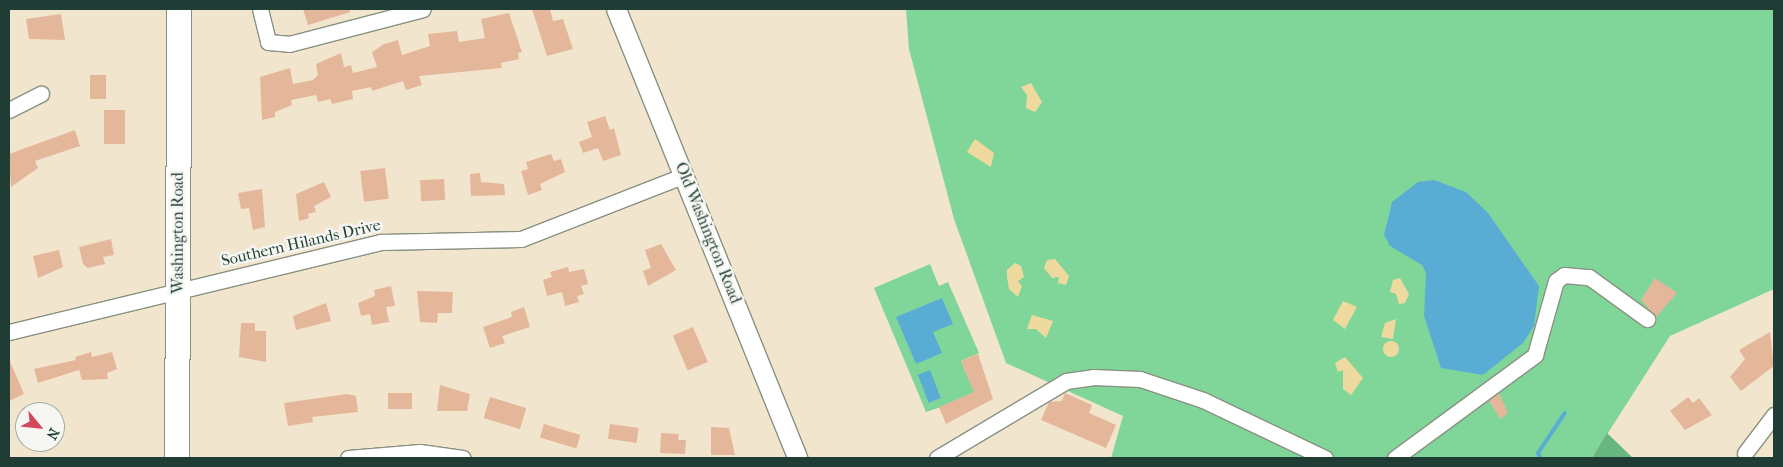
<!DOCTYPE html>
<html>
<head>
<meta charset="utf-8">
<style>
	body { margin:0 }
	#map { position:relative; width:1783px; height:467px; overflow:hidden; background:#f2e5ce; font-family:"IM FELL French Canon",serif }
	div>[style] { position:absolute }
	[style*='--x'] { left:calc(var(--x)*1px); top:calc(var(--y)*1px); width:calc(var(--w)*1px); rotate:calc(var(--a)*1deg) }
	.green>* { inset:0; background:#80d699 }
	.forest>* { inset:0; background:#68b781 }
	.sand>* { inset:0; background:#eeda9e }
	.round { border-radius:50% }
	.water>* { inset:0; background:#59add5; transform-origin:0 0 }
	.stream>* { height:4px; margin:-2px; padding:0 2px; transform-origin:2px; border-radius:2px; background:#59add5 }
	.building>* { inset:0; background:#e5b79a; transform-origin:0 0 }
	.roads { filter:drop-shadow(1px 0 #889181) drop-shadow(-1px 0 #889181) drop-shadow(0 1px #889181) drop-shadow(0 -1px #889181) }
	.minor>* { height:15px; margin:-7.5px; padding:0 7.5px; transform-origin:7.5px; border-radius:7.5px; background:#fff }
	.tertiary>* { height:19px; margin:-9.5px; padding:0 9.5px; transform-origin:9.5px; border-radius:9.5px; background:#fff }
	.primary>* { height:24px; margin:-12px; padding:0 12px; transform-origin:12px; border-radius:12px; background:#fff }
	span { translate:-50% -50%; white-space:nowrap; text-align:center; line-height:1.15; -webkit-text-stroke:5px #f6f6f2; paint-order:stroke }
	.street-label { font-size:16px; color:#1f3d34 }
	.frame { position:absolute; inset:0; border:10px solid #1f3d34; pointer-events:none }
	.north { position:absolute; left:15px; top:402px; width:50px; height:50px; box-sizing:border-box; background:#f6f6f2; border:1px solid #a0aca6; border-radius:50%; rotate:118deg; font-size:14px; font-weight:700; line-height:20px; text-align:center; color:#1f3d34 }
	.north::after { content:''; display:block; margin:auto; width:18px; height:22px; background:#d1495b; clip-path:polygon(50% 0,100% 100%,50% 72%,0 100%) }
</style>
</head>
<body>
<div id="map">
	<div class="green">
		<i style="clip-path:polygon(906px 9px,1774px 9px,1774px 289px,1670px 336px,1592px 458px,1111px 458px,1123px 416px,1006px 363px,954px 219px,909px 49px)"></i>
		<i style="clip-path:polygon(930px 264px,939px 286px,948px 282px,979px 353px,961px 361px,972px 387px,980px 394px,926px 412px,874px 288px)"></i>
	</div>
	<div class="forest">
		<i style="clip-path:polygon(1607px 433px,1633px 458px,1592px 458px)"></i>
	</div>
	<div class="sand">
		<i style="clip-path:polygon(1031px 83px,1042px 102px,1035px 112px,1026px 108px,1027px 95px,1021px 87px)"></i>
		<i style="clip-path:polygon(975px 139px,994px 153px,991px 167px,967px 152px)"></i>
		<i style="clip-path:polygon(1055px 259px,1069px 276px,1066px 285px,1058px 283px,1059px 277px,1052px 278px,1044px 268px,1047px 260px)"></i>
		<i style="clip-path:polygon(1015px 263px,1021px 266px,1024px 277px,1018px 281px,1022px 286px,1018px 297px,1009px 289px,1007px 277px,1007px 270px)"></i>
		<i style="clip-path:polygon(1400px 278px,1409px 294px,1405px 303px,1399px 304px,1396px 294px,1390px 292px,1393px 280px)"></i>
		<i style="clip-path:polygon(1343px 301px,1357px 307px,1345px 329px,1333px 320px)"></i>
		<i style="clip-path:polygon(1032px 315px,1053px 321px,1046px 338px,1036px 329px,1027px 329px)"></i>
		<i style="clip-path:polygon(1396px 319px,1393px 339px,1381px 337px,1385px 323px)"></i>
		<i class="round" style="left:1383px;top:341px;width:16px;height:16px"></i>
		<i style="clip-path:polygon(1345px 357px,1363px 378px,1351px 395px,1343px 389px,1343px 370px,1338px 372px,1335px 363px)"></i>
	</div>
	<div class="water">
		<i style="clip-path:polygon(1434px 180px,1466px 192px,1488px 213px,1539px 286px,1534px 326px,1523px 343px,1483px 375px,1441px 368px,1424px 316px,1426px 273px,1422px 265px,1390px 246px,1384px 235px,1392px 202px,1418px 182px)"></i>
		<i style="clip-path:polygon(942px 298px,953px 324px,933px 332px,942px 353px,916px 364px,896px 317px)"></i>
		<i style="left:930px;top:370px;width:30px;height:13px;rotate:69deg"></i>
	</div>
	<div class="stream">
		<i style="--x:1540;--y:458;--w:5;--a:-112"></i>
		<i style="--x:1538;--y:453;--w:48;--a:-56"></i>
	</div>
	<div class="building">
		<i style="clip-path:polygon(303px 9px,350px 9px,350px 12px,308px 25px)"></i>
		<i style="clip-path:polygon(532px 9px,550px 9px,553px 21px,563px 19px,573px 49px,547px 56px)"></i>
		<i style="clip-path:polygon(509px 13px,522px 52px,518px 53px,519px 59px,501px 63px,502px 68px,419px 76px,422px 85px,406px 90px,403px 81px,372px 91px,371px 87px,352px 91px,353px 99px,332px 104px,330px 99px,318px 102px,316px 95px,291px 100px,292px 105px,275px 112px,275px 117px,262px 120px,260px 77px,290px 68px,293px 84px,313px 80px,318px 75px,316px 64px,341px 53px,344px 67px,351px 65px,353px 73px,377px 67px,372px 52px,384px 44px,398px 40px,402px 55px,430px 46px,428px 34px,457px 31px,459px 42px,485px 38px,481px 19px)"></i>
		<i style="clip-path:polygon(61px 14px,65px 40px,29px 39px,26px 19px)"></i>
		<i style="left:90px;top:75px;width:16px;height:24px"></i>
		<i style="left:104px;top:110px;width:21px;height:34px"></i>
		<i style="clip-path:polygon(605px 116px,610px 130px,614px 128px,621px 155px,603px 161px,598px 148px,583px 153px,579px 142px,592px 137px,587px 122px)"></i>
		<i style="clip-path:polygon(75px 130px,80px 146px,35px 161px,38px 168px,11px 187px,9px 154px)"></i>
		<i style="clip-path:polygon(551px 154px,554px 161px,561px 159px,565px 172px,540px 184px,542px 190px,528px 195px,521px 171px,528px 169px,526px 162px)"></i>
		<i style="left:385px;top:168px;width:31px;height:25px;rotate:83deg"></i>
		<i style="clip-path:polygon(480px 173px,481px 182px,504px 184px,505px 195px,471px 196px,470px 174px)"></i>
		<i style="left:444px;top:179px;width:21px;height:24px;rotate:87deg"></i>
		<i style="clip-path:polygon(324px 182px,331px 197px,314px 206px,316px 212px,308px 214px,309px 218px,299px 221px,296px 194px)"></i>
		<i style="clip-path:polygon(262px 189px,265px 227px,253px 230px,249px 208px,241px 209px,238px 193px)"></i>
		<i style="clip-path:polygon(111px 239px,114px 255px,103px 257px,105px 264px,88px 268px,83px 264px,79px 247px)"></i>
		<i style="clip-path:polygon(661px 244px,676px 270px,648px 286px,643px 271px,651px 268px,645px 250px)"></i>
		<i style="clip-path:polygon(59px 250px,63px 267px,38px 278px,33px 256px)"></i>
		<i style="clip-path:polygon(568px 267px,569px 272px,584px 269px,588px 284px,581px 286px,584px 294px,577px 296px,579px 302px,565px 306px,562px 292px,547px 296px,543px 280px,552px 277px,550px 272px)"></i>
		<i style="clip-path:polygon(1655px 278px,1677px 293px,1656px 317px,1641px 300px)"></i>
		<i style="clip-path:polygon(391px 286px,395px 306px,386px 307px,389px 322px,372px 325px,370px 314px,361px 316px,358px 303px,375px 296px,374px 290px)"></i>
		<i style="clip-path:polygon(417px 291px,453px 292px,452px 313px,438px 313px,437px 323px,420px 322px)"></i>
		<i style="clip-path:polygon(326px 303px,331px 321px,296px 330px,293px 316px)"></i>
		<i style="clip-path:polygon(524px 307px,530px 327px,502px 336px,505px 343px,490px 348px,483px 327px,512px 317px,511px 312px)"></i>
		<i style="clip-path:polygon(241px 323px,255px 323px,255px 331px,266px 331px,266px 362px,239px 357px)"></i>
		<i style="left:693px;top:327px;width:38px;height:22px;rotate:67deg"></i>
		<i style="clip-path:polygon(1770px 332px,1774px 366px,1741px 391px,1730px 377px,1745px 359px,1739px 350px)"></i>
		<i style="clip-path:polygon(91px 352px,92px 357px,112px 352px,117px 369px,107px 373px,108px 379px,82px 380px,79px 370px,38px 383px,34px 369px,76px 360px,75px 357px)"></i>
		<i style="clip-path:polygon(978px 354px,993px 399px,946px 424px,939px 407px,974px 392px,961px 361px)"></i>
		<i style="clip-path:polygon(9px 359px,24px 394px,9px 401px)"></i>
		<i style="clip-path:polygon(440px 385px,470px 394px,467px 411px,437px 411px)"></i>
		<i style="left:388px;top:393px;width:24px;height:16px"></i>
		<i style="clip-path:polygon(1065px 393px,1092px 405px,1089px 413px,1116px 425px,1106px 448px,1041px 420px,1049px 402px,1062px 401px)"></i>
		<i style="clip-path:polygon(1499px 393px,1508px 413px,1500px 419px,1489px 401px)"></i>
		<i style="clip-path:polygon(347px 394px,356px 396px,358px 412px,312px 417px,313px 422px,288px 426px,284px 403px)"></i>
		<i style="left:490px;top:397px;width:38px;height:22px;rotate:17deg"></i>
		<i style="clip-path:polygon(1688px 397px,1693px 403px,1699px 398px,1712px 415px,1685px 430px,1670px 411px)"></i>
		<i style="left:544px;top:424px;width:38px;height:14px;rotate:17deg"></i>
		<i style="left:610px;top:424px;width:29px;height:15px;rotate:8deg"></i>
		<i style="clip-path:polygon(711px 427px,729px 428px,735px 455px,711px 455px)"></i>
		<i style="clip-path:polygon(661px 433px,679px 434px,678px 440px,686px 440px,685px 454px,660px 453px)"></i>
	</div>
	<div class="roads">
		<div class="minor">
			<i style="--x:260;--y:9;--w:34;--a:76"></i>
			<i style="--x:268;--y:42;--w:21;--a:5"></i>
			<i style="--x:289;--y:44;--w:138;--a:-14.6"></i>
			<i style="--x:9;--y:110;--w:36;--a:-27"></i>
			<i style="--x:9;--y:332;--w:382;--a:-13.6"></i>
			<i style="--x:380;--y:242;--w:141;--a:-1.2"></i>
			<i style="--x:521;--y:239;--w:176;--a:-21.3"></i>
			<i style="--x:1745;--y:453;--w:48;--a:-52.7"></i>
			<i style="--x:348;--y:458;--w:72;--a:-4.8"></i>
			<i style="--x:420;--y:452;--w:43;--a:7.9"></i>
			<i style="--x:937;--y:458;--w:150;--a:-30.8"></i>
			<i style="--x:1066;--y:381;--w:27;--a:-8"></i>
			<i style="--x:1093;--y:377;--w:47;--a:2.4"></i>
			<i style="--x:1140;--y:379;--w:66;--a:18.4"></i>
			<i style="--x:1203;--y:400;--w:135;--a:25.4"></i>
			<i style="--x:1395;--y:458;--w:174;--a:-36.3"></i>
			<i style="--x:1535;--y:355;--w:77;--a:-74.2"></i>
			<i style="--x:1556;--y:281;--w:10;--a:-37"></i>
			<i style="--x:1564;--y:275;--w:25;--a:5"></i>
			<i style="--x:1589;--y:277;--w:72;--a:35.9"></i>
		</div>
		<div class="tertiary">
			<i style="--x:616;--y:9;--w:484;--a:68"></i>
		</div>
		<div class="primary">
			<i style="--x:177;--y:458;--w:449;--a:-89.7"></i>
		</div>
	</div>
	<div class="street-label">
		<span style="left:178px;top:233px;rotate:-90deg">Washington Road</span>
		<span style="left:708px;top:233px;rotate:68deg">Old Washington Road</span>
		<span style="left:301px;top:243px;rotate:-13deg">Southern Hilands Drive</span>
	</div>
	<div class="frame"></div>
	<div class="north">N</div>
</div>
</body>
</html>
